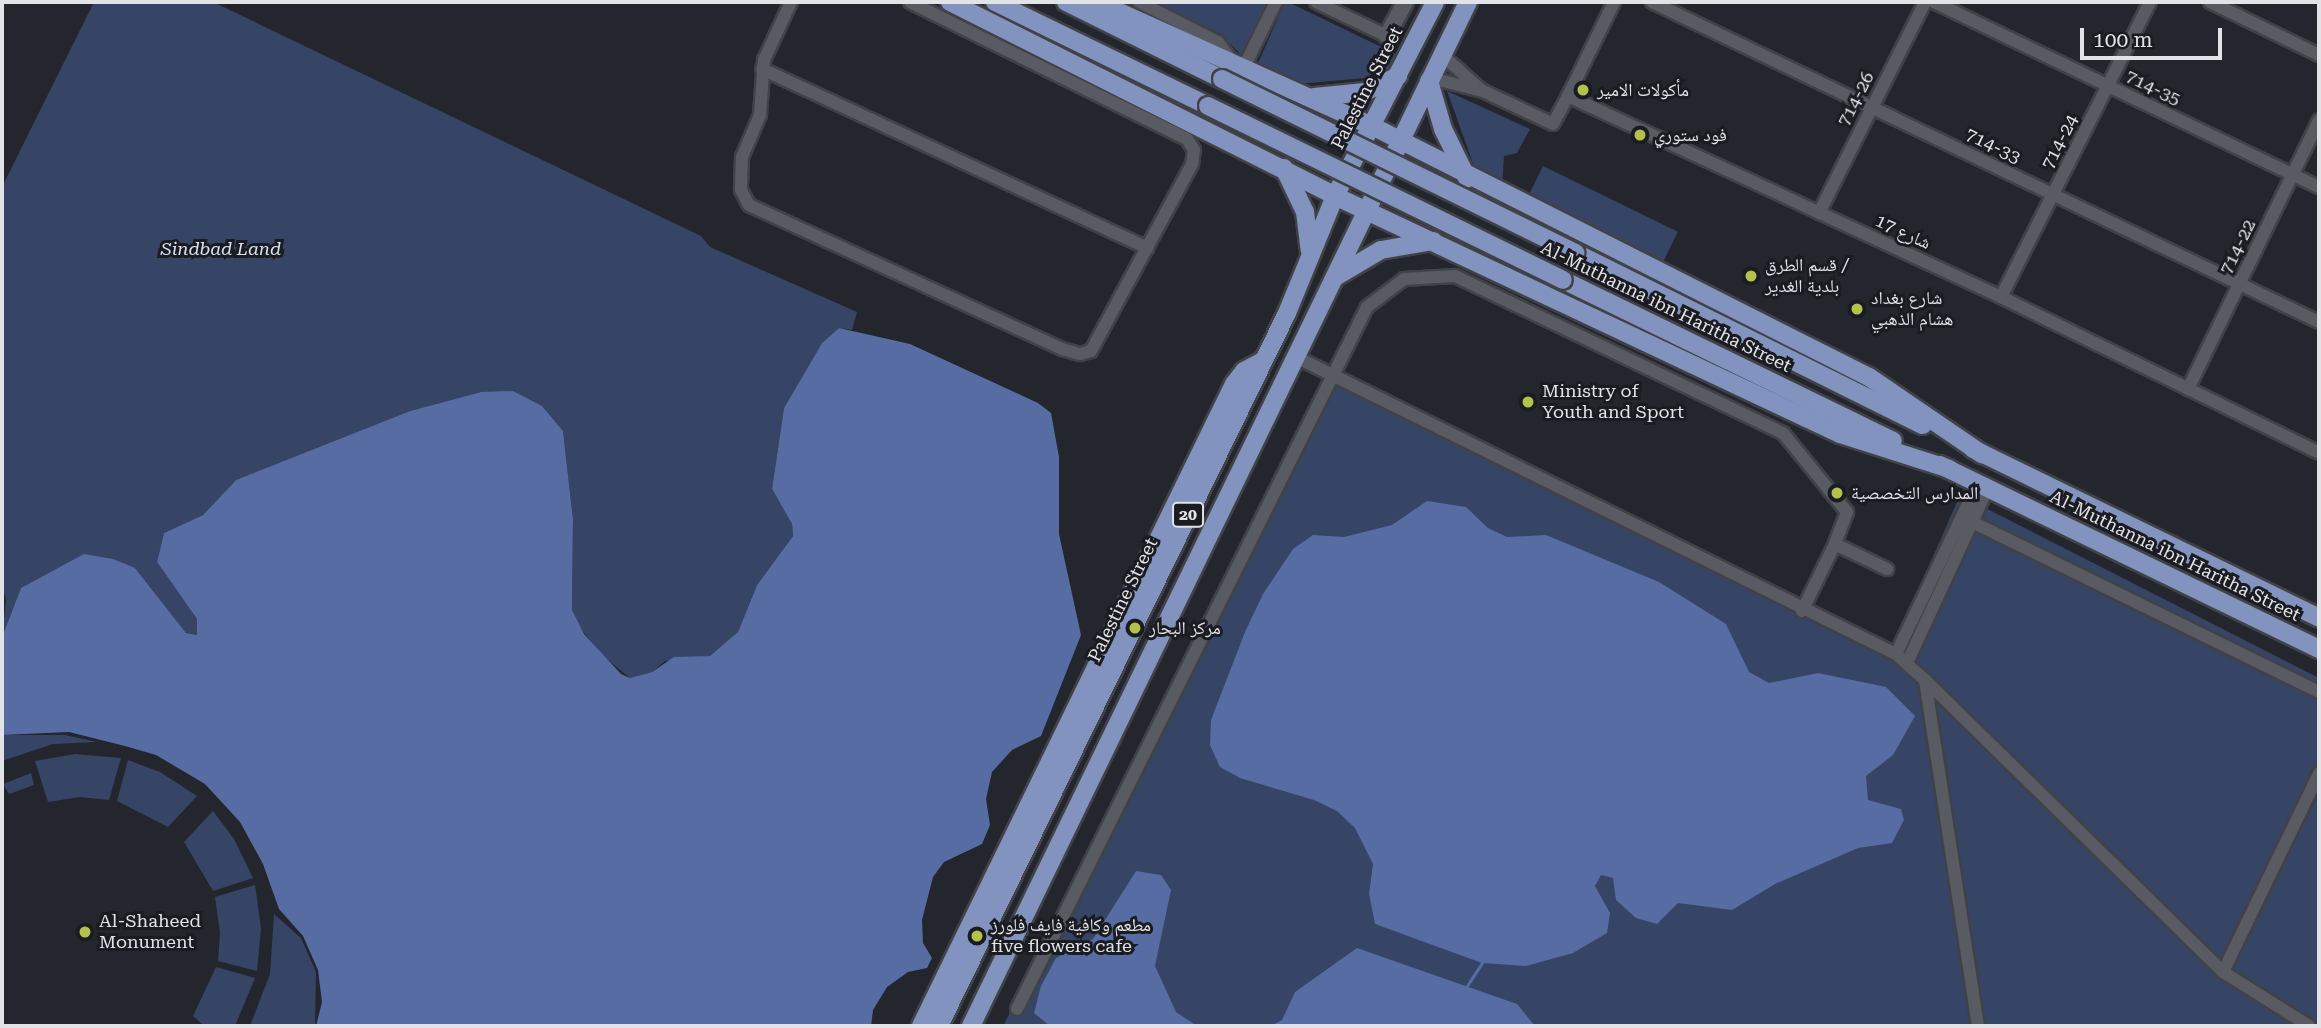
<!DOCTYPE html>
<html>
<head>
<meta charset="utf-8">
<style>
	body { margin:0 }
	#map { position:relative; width:2321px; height:1028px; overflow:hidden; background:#23262c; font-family:"Roboto Serif","Noto Naskh Arabic",serif }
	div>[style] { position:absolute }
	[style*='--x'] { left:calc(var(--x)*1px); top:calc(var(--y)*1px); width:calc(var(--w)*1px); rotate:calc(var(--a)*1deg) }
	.green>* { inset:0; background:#364466; transform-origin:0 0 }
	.water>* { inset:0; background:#566ca2 }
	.stream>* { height:2.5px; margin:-1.25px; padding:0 1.25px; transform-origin:1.25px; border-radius:1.25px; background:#566ca2 }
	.roads { filter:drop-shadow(2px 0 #404247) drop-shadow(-2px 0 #404247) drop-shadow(0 2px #404247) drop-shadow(0 -2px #404247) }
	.street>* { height:12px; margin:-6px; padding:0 6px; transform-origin:6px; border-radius:6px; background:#585b62 }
	.secondary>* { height:16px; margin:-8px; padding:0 8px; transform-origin:8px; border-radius:8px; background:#585b62 }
	.primary>* { height:18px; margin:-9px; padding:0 9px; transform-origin:9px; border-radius:9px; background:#8193be }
	.bridges { filter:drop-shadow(2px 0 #404247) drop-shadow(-2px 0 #404247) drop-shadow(0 2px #404247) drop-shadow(0 -2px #404247) }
	.primary-bridge>* { height:18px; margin:-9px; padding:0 9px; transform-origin:9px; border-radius:9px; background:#8193be }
	.dots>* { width:19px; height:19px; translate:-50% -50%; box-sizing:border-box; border:4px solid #1a1c22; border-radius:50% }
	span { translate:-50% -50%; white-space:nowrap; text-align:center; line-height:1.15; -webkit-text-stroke:6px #1a1c22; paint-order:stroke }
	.shield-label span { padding:2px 5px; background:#1a1c22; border:2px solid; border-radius:5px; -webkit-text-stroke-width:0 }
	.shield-label { font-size:16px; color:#e1e3e7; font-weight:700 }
	.street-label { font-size:18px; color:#e1e3e7 }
	.poi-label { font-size:18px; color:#e1e3e7 }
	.left { translate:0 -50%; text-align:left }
	.park-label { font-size:18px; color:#dbe2f2; font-style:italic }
	.frame { position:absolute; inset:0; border:4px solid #e1e3e7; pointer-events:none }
	.scale { position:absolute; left:2080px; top:28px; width:142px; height:32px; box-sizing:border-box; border:4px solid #e1e3e7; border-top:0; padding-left:9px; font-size:21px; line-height:24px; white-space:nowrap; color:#e1e3e7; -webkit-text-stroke:5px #1a1c22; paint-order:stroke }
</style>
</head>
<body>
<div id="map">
	<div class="green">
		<i style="clip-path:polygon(94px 2px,213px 2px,701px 236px,710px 247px,857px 312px,852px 330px,839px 328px,822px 343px,784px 408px,772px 489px,792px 524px,793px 536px,757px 585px,738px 632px,724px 647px,710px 656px,665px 661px,652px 672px,630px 678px,603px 656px,576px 623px,572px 610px,573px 519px,563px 431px,542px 406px,481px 392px,410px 411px,236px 480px,203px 515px,164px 533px,157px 562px,197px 619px,197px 635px,186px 633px,135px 568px,21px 588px,2px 637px,6px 600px,2px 585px,2px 187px)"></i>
		<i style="clip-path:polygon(1154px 2px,1267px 2px,1241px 55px,1221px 34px)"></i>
		<i style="clip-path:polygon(1285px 2px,1288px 2px,1402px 57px,1386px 71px,1365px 78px,1287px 85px,1255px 70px)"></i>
		<i style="clip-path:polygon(1447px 91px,1530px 129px,1517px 153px,1504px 156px,1502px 188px,1475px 169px)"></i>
		<i style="left:1543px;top:166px;width:150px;height:34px;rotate:26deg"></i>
		<i style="clip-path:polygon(1336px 377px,1895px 644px,1960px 495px,2319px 678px,2319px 1026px,1003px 1026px)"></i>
		<i style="clip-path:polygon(2px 735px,65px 735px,97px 742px,53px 744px,2px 761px)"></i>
		<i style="clip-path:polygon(75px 754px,121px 758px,109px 800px,80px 797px,48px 802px,35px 761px)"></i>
		<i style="clip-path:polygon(128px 760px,160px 772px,197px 796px,168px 827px,117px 801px)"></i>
		<i style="clip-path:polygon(31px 773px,34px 785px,9px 794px,3px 784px)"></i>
		<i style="clip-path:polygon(213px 811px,234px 839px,253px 878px,213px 891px,184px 842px)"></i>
		<i style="clip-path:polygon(255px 885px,261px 928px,257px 971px,218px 961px,220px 933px,215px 897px)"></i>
		<i style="clip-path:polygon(274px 914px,301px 938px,316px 972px,315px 1026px,250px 1026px,270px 974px)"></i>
		<i style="clip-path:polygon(216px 967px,255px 978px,235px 1026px,204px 1026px,193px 1016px)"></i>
	</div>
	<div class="water">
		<i style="clip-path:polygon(839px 328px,910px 344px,1038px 403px,1051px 413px,1059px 457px,1059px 534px,1081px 635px,1041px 736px,1012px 750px,992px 772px,986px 799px,990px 825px,982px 844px,944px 862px,933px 877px,922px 920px,923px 943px,932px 958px,927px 968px,908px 972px,887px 987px,873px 1010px,871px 1026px,316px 1026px,322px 1002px,318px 970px,303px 936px,279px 909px,263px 864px,240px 822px,205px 784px,156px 755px,125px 746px,69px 732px,2px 735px,2px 637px,21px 588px,84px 554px,113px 559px,135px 568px,186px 633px,197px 635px,197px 619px,157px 562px,164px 533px,203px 515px,236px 480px,410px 411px,481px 392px,513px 391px,542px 406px,563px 431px,573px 519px,572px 610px,584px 634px,621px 674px,630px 678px,652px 672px,674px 657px,710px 656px,738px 632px,757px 585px,793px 536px,792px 524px,772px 489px,784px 408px,822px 343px)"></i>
		<i style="clip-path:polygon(1427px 501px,1466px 507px,1488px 528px,1507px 537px,1546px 535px,1659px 582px,1726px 624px,1749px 672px,1769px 683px,1818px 673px,1886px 687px,1915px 716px,1893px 755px,1866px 776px,1868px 800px,1901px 809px,1904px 820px,1892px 843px,1858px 848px,1775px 884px,1732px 910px,1678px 903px,1657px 924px,1636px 918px,1616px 900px,1613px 878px,1601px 875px,1595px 886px,1610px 913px,1607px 933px,1573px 953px,1526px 966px,1482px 963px,1375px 924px,1369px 894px,1373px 864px,1355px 828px,1337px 811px,1314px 800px,1240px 778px,1220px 767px,1210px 745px,1211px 720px,1245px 632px,1263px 594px,1293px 549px,1313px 535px,1344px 537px,1392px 525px)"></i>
		<i style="clip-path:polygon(1136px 871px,1161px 875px,1171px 890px,1155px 966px,1176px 1012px,1197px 1026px,1050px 1026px,1034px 1013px,1041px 986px,1056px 958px,1093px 939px)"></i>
		<i style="clip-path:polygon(1357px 948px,1517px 1004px,1535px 1026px,1271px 1026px,1282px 1020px,1295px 992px)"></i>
	</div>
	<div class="stream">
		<i style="--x:1467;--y:986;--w:27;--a:-57"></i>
	</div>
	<div class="roads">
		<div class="street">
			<i style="--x:791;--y:2;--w:64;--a:115"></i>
			<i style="--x:764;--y:60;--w:55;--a:94.2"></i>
			<i style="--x:760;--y:115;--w:46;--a:113.2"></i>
			<i style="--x:742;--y:157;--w:33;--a:92"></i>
			<i style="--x:741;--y:190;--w:17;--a:62"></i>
			<i style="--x:749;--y:205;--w:345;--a:24.7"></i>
			<i style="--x:1062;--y:349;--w:19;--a:16"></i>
			<i style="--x:1080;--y:354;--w:11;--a:-15"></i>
			<i style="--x:1091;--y:351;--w:213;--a:-61.6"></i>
			<i style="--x:1192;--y:164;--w:14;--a:-82"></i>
			<i style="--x:1194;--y:150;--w:13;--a:-122"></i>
			<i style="--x:1187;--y:139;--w:309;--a:-153.7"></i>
			<i style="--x:1139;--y:2;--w:89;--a:26.9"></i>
			<i style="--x:1218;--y:42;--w:29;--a:54"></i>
			<i style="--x:1316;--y:2;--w:79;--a:25.6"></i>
			<i style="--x:1652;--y:2;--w:740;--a:25.63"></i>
			<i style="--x:1934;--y:2;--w:427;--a:25.7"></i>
			<i style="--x:2210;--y:2;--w:121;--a:25.9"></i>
			<i style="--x:1442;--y:55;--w:51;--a:41.8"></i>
			<i style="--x:762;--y:69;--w:425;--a:24.9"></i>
			<i style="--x:1242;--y:71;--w:77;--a:-63.8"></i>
			<i style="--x:1431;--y:78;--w:54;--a:14"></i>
			<i style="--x:1483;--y:91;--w:77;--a:25.2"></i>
			<i style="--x:1553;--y:124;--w:32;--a:-62"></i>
			<i style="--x:1568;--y:96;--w:477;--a:24.9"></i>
			<i style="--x:2001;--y:297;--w:354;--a:26.1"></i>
			<i style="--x:1568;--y:96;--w:105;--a:-63.9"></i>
			<i style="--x:1819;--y:213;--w:236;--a:-63.3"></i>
			<i style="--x:2001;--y:297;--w:330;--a:-63.2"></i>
			<i style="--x:1296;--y:357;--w:669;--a:26.34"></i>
			<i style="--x:1896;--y:654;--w:39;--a:42"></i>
			<i style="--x:1925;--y:680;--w:350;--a:81.3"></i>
			<i style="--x:2188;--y:389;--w:299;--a:-64"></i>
			<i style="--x:1962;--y:517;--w:398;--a:26.1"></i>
			<i style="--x:1802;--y:611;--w:75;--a:-63.8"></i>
			<i style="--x:1896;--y:654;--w:190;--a:-64.4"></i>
			<i style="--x:1907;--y:663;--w:193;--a:-65.2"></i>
			<i style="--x:1925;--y:680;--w:417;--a:44.4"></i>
			<i style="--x:2223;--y:972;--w:102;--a:32.1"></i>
			<i style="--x:2223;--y:972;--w:221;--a:-64.2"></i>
			<i style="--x:1017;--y:1009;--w:784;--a:-63.5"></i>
			<i style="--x:1367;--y:307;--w:46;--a:-37.1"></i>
			<i style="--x:1404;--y:279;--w:51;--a:-3.4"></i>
			<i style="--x:1455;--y:276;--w:364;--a:25.6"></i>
			<i style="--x:1783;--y:433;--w:102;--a:51"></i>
			<i style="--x:1847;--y:512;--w:34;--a:111"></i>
			<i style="--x:1835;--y:544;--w:58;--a:25.7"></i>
		</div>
		<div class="secondary">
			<i style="--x:1387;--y:36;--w:38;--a:-62"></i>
		</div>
		<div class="primary">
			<i style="--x:950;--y:2;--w:431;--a:26.7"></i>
			<i style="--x:1335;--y:196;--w:558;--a:25.23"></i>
			<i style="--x:1840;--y:434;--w:115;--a:17.7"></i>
			<i style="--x:995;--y:2;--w:237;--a:26"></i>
			<i style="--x:1066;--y:2;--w:174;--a:26.3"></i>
			<i style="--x:1097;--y:2;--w:302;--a:24.3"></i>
			<i style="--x:1372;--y:126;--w:557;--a:26.8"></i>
			<i style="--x:1869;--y:377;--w:137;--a:34.3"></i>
			<i style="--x:1429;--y:81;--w:50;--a:73.7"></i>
			<i style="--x:1443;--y:129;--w:55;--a:63.9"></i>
			<i style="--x:1314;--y:97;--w:51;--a:-5.6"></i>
			<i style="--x:1365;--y:92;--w:37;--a:-26"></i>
			<i style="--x:1284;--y:168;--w:49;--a:64.5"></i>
			<i style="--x:1305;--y:212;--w:38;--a:83"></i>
			<i style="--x:1576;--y:253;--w:387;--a:26.4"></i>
			<i style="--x:1337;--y:276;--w:51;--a:-30.6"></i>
			<i style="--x:1381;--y:250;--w:53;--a:-9.8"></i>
			<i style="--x:1563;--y:280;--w:367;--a:26"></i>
			<i style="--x:1973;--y:449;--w:385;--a:26"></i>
			<i style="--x:1940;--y:465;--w:421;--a:25.9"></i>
			<i style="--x:921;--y:1026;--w:714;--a:-64.01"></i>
			<i style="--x:1234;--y:384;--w:16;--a:-52"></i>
			<i style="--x:1244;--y:371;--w:21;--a:-28"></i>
			<i style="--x:939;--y:1026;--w:793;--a:-63.98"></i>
			<i style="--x:1287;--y:313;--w:126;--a:-67.7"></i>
			<i style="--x:1335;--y:196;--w:218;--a:-62.7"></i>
			<i style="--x:971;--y:1026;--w:1138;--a:-64.11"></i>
		</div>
	</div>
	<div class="bridges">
		<div class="primary-bridge">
			<i style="--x:1222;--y:79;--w:394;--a:26.2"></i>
			<i style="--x:1208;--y:106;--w:395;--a:26.1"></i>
		</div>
	</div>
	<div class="dots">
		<i style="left:1583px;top:90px;background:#b3c24b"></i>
		<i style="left:1640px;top:135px;background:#b3c24b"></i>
		<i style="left:1751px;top:276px;background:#b3c24b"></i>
		<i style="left:1857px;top:309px;background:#b3c24b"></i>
		<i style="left:1528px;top:402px;background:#b3c24b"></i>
		<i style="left:1837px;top:493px;background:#b3c24b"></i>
		<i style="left:1135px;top:628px;background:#b3c24b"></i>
		<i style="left:85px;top:932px;background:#b3c24b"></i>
		<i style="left:977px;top:936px;background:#b3c24b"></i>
	</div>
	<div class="shield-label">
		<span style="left:1188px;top:515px">20</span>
	</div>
	<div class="street-label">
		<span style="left:1367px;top:88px;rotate:-63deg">Palestine Street</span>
		<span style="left:2153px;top:88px;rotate:26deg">714-35</span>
		<span style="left:1856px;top:99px;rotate:-63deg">714-26</span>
		<span style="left:2060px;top:142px;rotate:-63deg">714-24</span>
		<span style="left:1993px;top:146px;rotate:26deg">714-33</span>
		<span style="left:1903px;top:232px;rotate:25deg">شارع 17</span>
		<span style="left:2238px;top:247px;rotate:-64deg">714-22</span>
		<span style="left:1666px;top:307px;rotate:26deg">Al-Muthanna ibn Haritha Street</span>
		<span style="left:2175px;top:556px;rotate:26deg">Al-Muthanna ibn Haritha Street</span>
		<span style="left:1123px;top:600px;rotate:-64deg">Palestine Street</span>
	</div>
	<div class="poi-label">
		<span class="left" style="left:1597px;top:90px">مأكولات الامير</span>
		<span class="left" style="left:1654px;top:135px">فود ستوري</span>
		<span class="left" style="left:1765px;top:276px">قسم الطرق /<br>بلدية الغدير</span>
		<span class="left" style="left:1871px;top:309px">شارع بغداد<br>هشام الذهبي</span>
		<span class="left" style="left:1542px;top:402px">Ministry of<br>Youth and Sport</span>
		<span class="left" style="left:1851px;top:493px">المدارس التخصصية</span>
		<span class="left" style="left:1149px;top:628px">مركز البحار</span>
		<span class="left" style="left:99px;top:932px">Al-Shaheed<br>Monument</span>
		<span class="left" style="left:991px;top:936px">مطعم وكافية فايف فلورز<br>five flowers cafe</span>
	</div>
	<div class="park-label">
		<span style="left:221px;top:249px">Sindbad Land</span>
	</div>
	<div class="frame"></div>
	<div class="scale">100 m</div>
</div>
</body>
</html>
